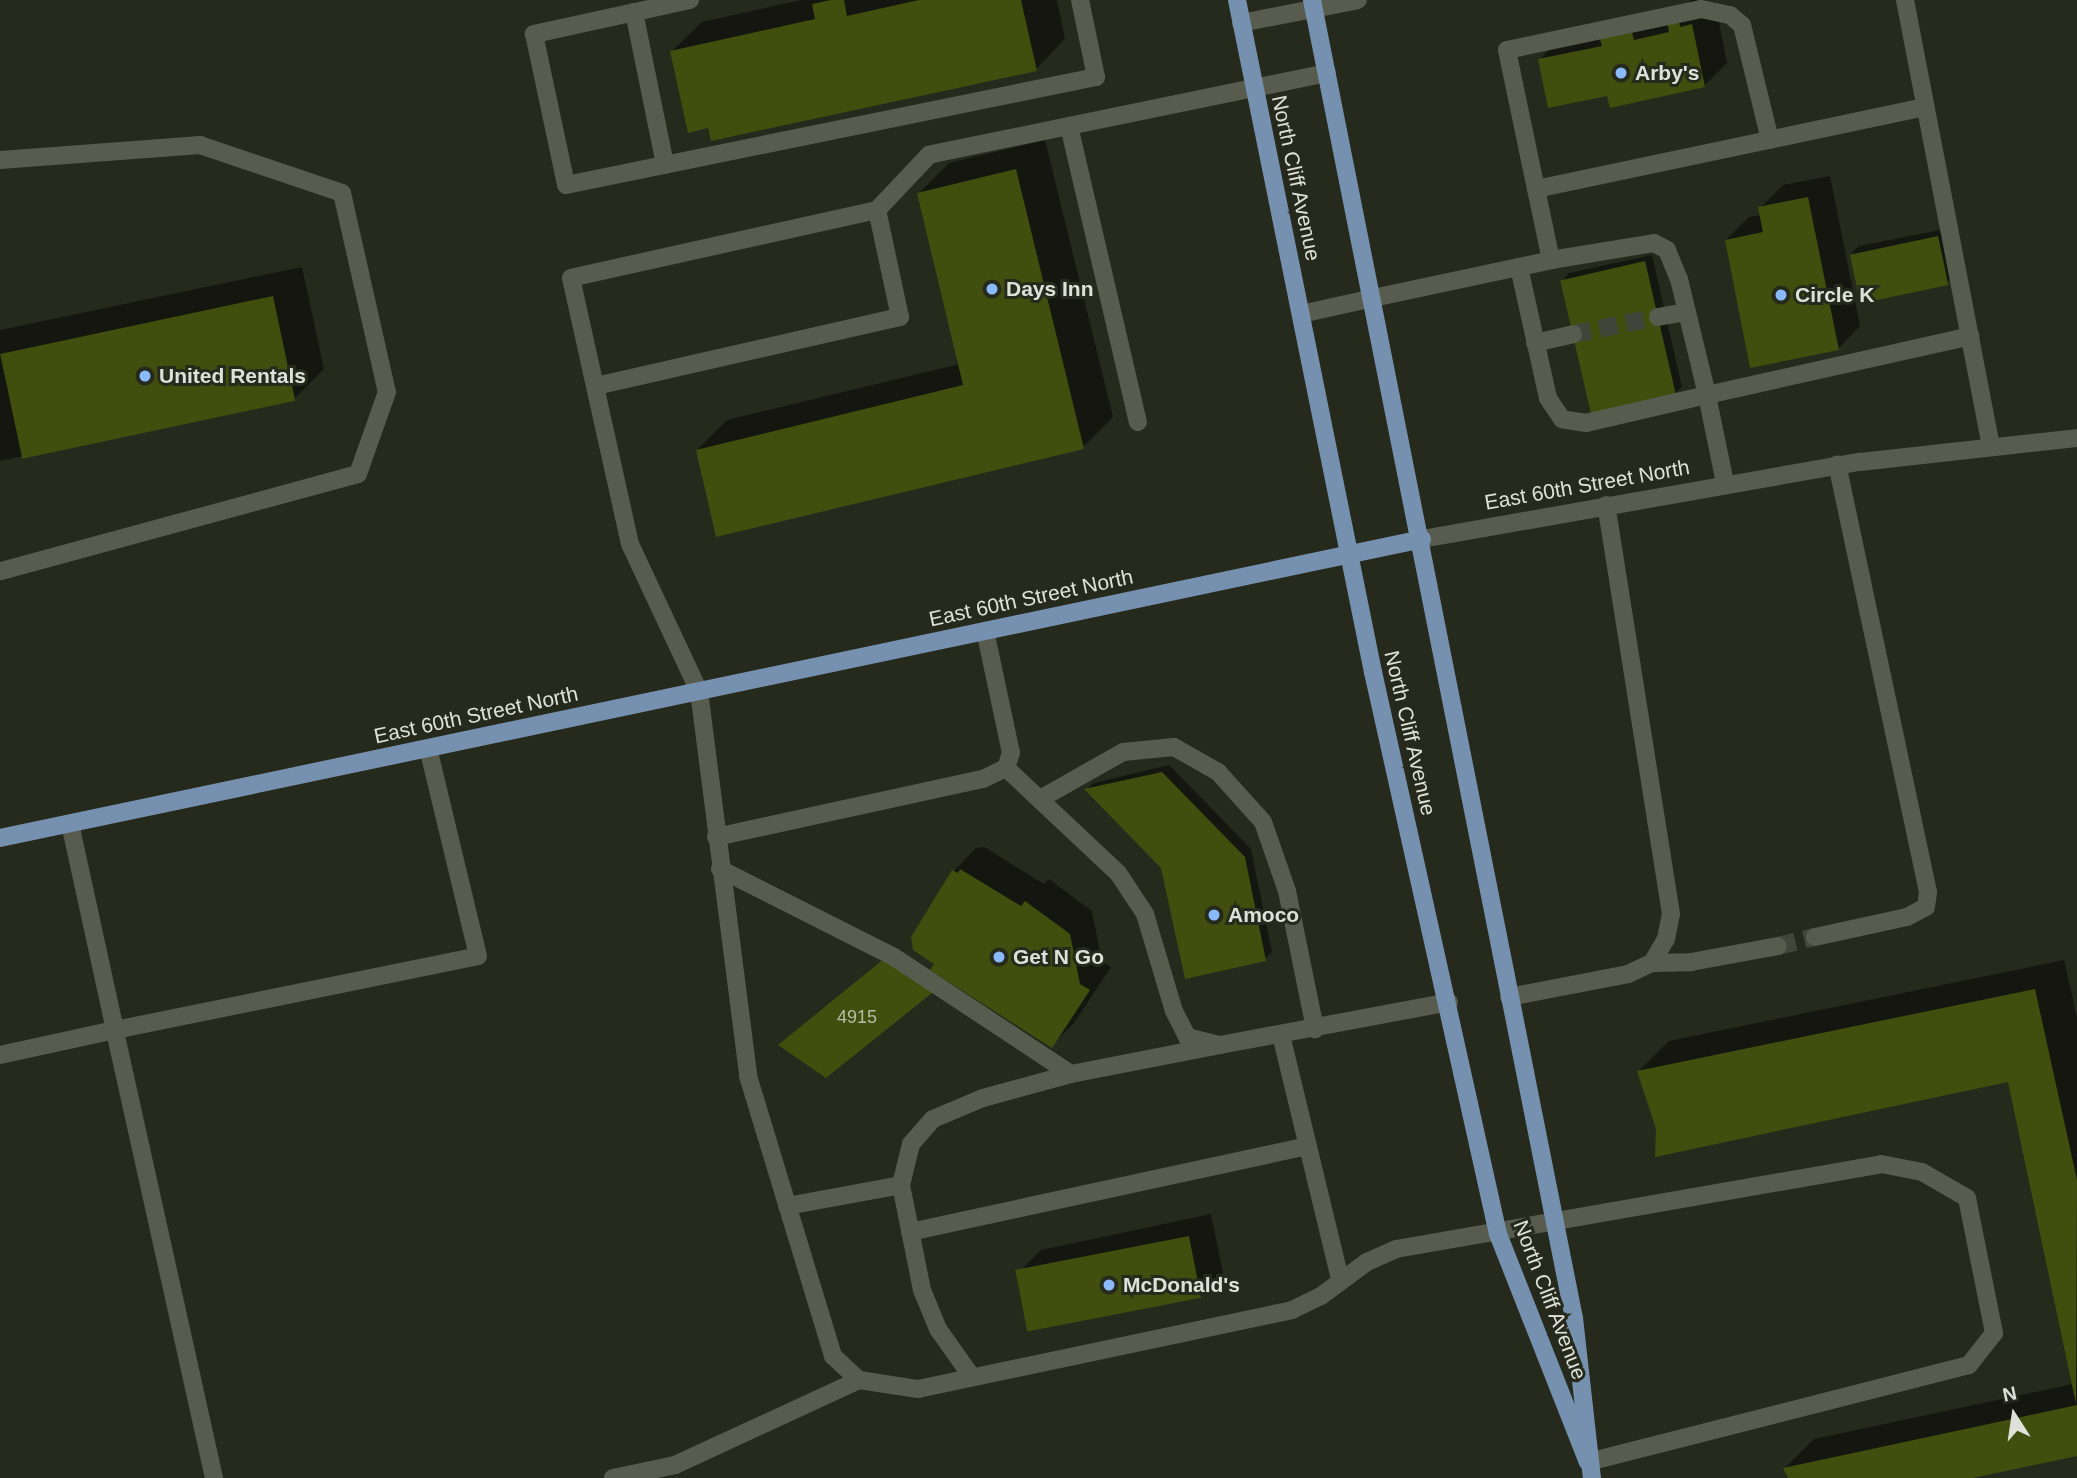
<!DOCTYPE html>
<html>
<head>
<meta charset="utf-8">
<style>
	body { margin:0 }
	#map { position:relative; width:2077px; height:1478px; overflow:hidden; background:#262a1d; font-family:Helvetica,sans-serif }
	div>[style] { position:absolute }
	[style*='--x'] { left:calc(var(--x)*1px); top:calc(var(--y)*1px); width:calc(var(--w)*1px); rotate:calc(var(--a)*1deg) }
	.shadow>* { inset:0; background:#0007 }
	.building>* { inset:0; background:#414e0d; transform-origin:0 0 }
	.minor-tunnel>* { height:18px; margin-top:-9px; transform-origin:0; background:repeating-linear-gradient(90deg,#424539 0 18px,transparent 0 27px) }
	.minor>* { height:18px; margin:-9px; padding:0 9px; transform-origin:9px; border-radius:9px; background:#585c4e }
	.major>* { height:18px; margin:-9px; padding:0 9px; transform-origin:9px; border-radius:9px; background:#7691af }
	.dots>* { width:19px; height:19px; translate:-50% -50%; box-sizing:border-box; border:4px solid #262a1d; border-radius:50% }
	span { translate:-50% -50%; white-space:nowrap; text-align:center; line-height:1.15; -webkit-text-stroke:6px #262a1d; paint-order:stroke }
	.number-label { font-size:18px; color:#b8bca6 }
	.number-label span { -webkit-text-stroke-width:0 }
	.poi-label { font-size:21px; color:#dfe1d9; font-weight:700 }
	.left { translate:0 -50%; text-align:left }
	.street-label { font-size:21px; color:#dfe1d9 }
	.north { position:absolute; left:1979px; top:1380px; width:70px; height:70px; -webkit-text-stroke:5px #262a1d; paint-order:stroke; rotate:348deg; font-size:19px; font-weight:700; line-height:28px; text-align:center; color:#dfe1d9 }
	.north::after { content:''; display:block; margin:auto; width:24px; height:32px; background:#dfe1d9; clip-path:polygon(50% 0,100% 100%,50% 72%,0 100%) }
</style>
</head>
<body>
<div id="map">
	<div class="shadow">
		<i style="clip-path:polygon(801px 0,1057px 0,1065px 39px,1036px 69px,710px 126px,672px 51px,702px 22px)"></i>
		<i style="clip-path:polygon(1691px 0,1702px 0,1703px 5px,1715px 2px,1727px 63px,1704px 86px,1608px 94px,1539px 60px,1562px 37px,1678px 13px)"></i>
		<i style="clip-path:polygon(1045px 140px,1113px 417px,1083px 447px,697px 450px,727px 420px,960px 364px,919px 193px,949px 163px)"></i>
		<i style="clip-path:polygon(1830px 176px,1860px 326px,1838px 349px,1726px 240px,1749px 217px,1761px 215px,1760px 208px,1783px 185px)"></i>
		<i style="clip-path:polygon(1945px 229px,1954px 276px,1947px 283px,1851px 253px,1859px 246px)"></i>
		<i style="clip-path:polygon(1652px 255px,1682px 387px,1674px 394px,1562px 281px,1569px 273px)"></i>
		<i style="clip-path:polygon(302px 267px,324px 369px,294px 399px,0 461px,0 330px)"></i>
		<i style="clip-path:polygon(1169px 765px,1251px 849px,1272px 952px,1265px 959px,1163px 868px,1087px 789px,1094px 783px)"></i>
		<i style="clip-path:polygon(984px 847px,1044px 884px,1049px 879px,1092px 911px,1102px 962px,1111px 967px,1074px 1023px,1051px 1046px,936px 963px,913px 938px,954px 871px,976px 848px)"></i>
		<i style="clip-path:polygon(2064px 960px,2077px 1018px,2077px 1454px,1965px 1478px,1790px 1478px,1785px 1468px,1814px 1439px,2073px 1384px,2009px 1080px,1657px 1129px,1639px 1071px,1669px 1041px)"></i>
		<i style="clip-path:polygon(1211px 1214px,1223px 1273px,1201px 1296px,1018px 1273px,1041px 1250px)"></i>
	</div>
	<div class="building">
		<i style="clip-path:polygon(831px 0,844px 0,847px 16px,919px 0,1021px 0,1037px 71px,711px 141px,708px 128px,688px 133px,670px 51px,815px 19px,812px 4px)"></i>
		<i style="clip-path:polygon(1679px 20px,1680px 27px,1692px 24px,1705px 87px,1610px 108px,1607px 96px,1548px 108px,1538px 59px,1602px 46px,1600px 39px,1632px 32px,1634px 40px,1669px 32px,1667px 21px)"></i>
		<i style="clip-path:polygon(1016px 169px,1084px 449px,716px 537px,696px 450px,963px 385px,917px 193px)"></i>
		<i style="clip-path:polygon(1808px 197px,1839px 350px,1750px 368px,1725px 240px,1763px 232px,1758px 207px)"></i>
		<i style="left:1938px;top:236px;width:50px;height:90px;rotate:78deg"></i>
		<i style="left:1645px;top:261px;width:138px;height:87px;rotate:77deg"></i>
		<i style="left:273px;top:296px;width:107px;height:279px;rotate:78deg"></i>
		<i style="clip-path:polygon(1162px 772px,1245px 857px,1266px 961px,1185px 979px,1161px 868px,1084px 789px)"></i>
		<i style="clip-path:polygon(960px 869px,1021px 906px,1025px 901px,1070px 934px,1080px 984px,1090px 990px,1052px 1048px,930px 970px,934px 964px,913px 950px,911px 937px,952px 870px,958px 873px)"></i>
		<i style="clip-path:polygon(885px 958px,937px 989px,826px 1078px,778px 1045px)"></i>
		<i style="clip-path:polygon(2035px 989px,2077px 1180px,2076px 1404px,2008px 1082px,1655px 1157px,1656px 1129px,1637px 1071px)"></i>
		<i style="left:1189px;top:1236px;width:63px;height:177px;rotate:79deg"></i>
		<i style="clip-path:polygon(2077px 1405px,2077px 1456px,1973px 1478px,1788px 1478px,1783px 1468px)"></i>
	</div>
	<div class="minor-tunnel">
		<i style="--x:1573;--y:334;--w:87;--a:-11.3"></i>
		<i style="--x:1778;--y:946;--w:38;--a:-14"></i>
	</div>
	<div class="minor">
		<i style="--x:690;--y:0;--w:160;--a:167.7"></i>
		<i style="--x:534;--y:34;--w:154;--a:78"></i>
		<i style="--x:566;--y:185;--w:541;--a:-11.52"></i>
		<i style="--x:1096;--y:77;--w:79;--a:-101.7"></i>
		<i style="--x:1905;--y:0;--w:454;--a:79.1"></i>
		<i style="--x:634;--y:12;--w:156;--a:78.5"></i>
		<i style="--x:1241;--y:23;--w:119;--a:-11.1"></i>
		<i style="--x:1327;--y:73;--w:406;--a:168.4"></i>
		<i style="--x:929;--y:155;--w:76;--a:133.4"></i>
		<i style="--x:877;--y:210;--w:313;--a:167.5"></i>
		<i style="--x:571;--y:278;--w:272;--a:77.5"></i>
		<i style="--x:630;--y:544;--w:162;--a:64.9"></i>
		<i style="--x:699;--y:691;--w:388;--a:82.7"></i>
		<i style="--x:748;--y:1076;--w:293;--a:73.1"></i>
		<i style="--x:833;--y:1356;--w:35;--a:43"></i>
		<i style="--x:859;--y:1380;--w:60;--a:8.7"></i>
		<i style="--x:918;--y:1389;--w:382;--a:-11.9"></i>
		<i style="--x:1292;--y:1310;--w:32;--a:-26"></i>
		<i style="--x:1321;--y:1296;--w:57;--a:-36.5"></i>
		<i style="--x:1367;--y:1262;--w:32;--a:-24"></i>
		<i style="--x:1396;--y:1249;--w:492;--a:-9.9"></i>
		<i style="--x:1881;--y:1164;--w:42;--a:11"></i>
		<i style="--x:1922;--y:1172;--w:52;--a:30"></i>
		<i style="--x:1967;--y:1198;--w:138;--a:78.7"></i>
		<i style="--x:1994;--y:1333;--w:41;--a:128"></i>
		<i style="--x:1969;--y:1365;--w:393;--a:165.7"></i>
		<i style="--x:1069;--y:126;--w:304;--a:76.9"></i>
		<i style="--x:0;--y:160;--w:201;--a:-4.3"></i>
		<i style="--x:200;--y:145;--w:150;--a:18.7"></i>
		<i style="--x:342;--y:193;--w:204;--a:77.3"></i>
		<i style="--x:387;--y:392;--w:87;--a:109.5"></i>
		<i style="--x:358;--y:474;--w:371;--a:164.8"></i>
		<i style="--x:1536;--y:189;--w:142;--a:-101.8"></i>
		<i style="--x:1507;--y:50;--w:198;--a:-11.9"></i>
		<i style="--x:1701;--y:9;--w:30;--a:12"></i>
		<i style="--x:1730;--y:15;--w:16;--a:40"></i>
		<i style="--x:1742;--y:25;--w:118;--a:76.3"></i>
		<i style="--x:1551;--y:260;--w:73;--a:-101.9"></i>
		<i style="--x:1536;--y:189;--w:398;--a:-11.9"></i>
		<i style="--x:1301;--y:314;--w:74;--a:-12.5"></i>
		<i style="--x:1373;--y:298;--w:149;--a:-12"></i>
		<i style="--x:1519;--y:267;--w:33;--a:-12"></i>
		<i style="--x:1551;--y:260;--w:104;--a:-9.4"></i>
		<i style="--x:1654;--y:243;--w:15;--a:28"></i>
		<i style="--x:1667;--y:250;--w:31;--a:68"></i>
		<i style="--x:1679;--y:279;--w:119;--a:76.4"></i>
		<i style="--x:1707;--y:395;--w:124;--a:167"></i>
		<i style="--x:1586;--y:423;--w:24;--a:-171"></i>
		<i style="--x:1562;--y:419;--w:25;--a:-124"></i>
		<i style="--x:1548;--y:398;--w:134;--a:-102.5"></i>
		<i style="--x:1658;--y:317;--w:29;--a:-10"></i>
		<i style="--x:1535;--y:343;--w:39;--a:-13"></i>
		<i style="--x:596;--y:386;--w:312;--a:-12.8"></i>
		<i style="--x:900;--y:317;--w:109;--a:-102.1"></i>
		<i style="--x:1725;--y:483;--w:90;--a:-101.6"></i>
		<i style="--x:1707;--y:395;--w:270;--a:-12.6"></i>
		<i style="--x:1422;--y:539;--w:445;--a:-10"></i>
		<i style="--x:1860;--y:462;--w:218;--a:-6.3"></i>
		<i style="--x:1006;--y:768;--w:154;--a:43.2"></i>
		<i style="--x:1118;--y:873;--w:49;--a:56.6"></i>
		<i style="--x:1145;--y:914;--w:101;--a:73.4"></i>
		<i style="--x:1174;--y:1011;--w:29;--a:63"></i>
		<i style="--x:1187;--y:1037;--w:34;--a:14"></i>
		<i style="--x:1220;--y:1045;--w:233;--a:-10.6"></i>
		<i style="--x:1040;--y:799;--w:95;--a:-29.5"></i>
		<i style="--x:1123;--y:752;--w:51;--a:-5.6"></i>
		<i style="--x:1174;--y:747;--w:51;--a:29.6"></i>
		<i style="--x:1218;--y:772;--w:67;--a:48"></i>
		<i style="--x:1263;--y:822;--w:73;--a:70.8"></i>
		<i style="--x:1287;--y:891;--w:141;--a:78.5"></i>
		<i style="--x:716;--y:837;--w:273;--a:-12.3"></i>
		<i style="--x:983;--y:779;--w:25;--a:-26"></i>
		<i style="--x:1006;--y:768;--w:16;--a:-72"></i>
		<i style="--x:1011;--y:753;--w:125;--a:-102"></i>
		<i style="--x:720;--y:869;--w:195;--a:26.8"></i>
		<i style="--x:894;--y:957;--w:212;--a:33.5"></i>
		<i style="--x:1815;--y:937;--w:94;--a:-12.3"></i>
		<i style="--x:1907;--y:917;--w:21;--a:-28"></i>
		<i style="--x:1926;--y:907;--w:15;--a:-82"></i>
		<i style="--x:1928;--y:892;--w:437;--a:-102"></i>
		<i style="--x:1652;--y:963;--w:39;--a:-1"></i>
		<i style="--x:1691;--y:962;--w:88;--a:-10.4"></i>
		<i style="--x:1509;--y:997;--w:121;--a:-10.9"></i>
		<i style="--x:1628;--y:974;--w:26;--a:-25"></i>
		<i style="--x:1652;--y:963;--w:28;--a:-60"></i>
		<i style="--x:1666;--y:939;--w:25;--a:-79"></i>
		<i style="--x:1671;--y:914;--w:414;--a:-99"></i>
		<i style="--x:1281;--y:1035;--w:251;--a:76.4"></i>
		<i style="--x:0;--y:1055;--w:118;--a:-12.3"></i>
		<i style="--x:115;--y:1030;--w:211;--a:-102.3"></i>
		<i style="--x:901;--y:1185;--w:107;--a:78.7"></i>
		<i style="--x:922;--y:1290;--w:42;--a:67.7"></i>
		<i style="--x:938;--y:1329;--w:59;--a:54.7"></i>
		<i style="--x:787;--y:1206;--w:116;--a:-10.4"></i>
		<i style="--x:901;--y:1185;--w:42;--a:-76.3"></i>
		<i style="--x:911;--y:1144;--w:33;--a:-49"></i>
		<i style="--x:933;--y:1119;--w:54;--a:-22.8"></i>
		<i style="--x:983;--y:1098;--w:91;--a:-15.3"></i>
		<i style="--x:1071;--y:1074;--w:147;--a:-11"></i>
		<i style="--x:910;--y:1232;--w:407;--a:-12.2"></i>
		<i style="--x:214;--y:1478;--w:459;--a:-102.5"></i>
		<i style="--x:115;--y:1030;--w:370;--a:-11.5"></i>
		<i style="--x:478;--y:956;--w:214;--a:-103.5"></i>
		<i style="--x:613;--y:1478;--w:63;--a:-11.8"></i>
		<i style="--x:675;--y:1465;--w:203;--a:-24.8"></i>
	</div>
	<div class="major">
		<i style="--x:1237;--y:0;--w:686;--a:78.56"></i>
		<i style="--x:1373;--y:672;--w:576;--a:77.46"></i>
		<i style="--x:1498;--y:1234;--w:245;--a:68.5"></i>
		<i style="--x:1312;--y:0;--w:1344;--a:78.76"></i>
		<i style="--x:1574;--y:1318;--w:161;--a:83.6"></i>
		<i style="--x:0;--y:838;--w:1453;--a:-11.87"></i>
	</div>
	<div class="dots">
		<i style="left:1621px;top:73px;background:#8abafc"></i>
		<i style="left:992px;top:289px;background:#8abafc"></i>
		<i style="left:1781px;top:295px;background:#8abafc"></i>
		<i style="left:145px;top:376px;background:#8abafc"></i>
		<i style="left:1214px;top:915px;background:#8abafc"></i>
		<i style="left:999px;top:957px;background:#8abafc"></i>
		<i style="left:1109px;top:1285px;background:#8abafc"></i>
	</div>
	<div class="number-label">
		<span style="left:857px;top:1017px">4915</span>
	</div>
	<div class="poi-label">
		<span class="left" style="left:1635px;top:73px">Arby's</span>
		<span class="left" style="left:1006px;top:289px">Days Inn</span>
		<span class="left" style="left:1795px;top:295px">Circle K</span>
		<span class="left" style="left:159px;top:376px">United Rentals</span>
		<span class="left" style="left:1228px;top:915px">Amoco</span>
		<span class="left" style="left:1013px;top:957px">Get N Go</span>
		<span class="left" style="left:1123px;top:1285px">McDonald's</span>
	</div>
	<div class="street-label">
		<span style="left:1296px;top:178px;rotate:78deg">North Cliff Avenue</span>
		<span style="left:1587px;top:485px;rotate:-10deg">East 60th Street North</span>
		<span style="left:1031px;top:598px;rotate:-12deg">East 60th Street North</span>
		<span style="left:476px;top:715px;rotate:-12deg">East 60th Street North</span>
		<span style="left:1410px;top:733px;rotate:77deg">North Cliff Avenue</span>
		<span style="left:1550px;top:1300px;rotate:69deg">North Cliff Avenue</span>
	</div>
	<div class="north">N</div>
</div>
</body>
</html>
